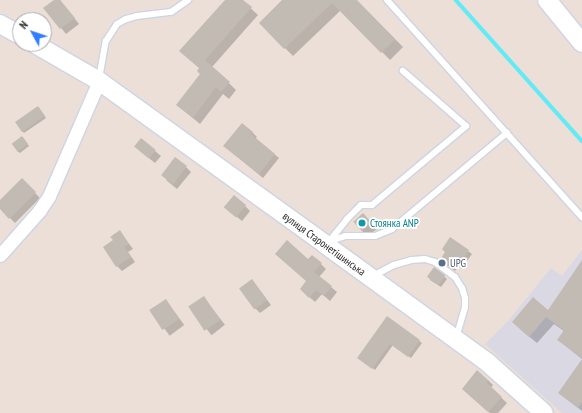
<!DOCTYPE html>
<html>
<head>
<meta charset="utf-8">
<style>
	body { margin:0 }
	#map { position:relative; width:582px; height:413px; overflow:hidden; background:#ebdfd7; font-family:"PT Sans Narrow",sans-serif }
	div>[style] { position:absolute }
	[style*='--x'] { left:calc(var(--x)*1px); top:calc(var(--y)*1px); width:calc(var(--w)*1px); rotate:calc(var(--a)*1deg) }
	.industrial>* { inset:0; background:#dad9e3 }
	.shadow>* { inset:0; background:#0003; transform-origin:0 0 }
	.stream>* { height:3.5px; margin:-1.75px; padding:0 1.75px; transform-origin:1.75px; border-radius:1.75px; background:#62eaf6 }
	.building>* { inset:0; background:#c2bbb4; transform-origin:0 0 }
	.roads { filter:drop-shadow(1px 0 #cdd5e2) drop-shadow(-1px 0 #cdd5e2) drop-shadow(0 1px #cdd5e2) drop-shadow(0 -1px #cdd5e2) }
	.lane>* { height:6px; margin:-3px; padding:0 3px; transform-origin:3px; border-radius:3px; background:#fff }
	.street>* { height:13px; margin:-6.5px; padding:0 6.5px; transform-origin:6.5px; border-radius:6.5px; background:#fff }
	.secondary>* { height:18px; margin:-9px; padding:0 9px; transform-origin:9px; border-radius:9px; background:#fff }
	.dots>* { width:11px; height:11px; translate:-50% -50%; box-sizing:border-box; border:2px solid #fff; border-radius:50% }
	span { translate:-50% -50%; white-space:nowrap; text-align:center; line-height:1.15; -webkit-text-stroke:3.5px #fff; paint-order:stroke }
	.culture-label { font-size:11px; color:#0d838f }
	.left { translate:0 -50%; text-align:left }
	.street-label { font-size:11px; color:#272727 }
	.service-label { font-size:11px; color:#4e5e75 }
	.north { position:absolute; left:12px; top:12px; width:40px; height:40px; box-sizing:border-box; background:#fff; border:1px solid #a9a9a9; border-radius:50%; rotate:310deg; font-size:11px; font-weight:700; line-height:16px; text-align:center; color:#272727 }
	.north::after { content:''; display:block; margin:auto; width:14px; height:18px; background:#317dff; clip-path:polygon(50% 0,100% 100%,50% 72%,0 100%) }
</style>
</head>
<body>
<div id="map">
	<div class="industrial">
		<i style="clip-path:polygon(582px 250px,582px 413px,562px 413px,485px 344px,509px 320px,551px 268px,562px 276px)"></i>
	</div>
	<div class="shadow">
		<i style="clip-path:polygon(55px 0,60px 0,79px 24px,66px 34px,45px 8px)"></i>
		<i style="clip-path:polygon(226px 0,242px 0,258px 15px,212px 67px,236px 90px,229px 99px,223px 94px,200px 124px,177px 105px,201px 74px,200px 69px)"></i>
		<i style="clip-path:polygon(285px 0,356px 0,403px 47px,390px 60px,341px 10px,293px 56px,260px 23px)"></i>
		<i style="clip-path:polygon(38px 107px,46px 118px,24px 133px,21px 130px)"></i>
		<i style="clip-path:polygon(252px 132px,257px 137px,255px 139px,279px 158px,263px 178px,224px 146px)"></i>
		<i style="clip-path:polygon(24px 139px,29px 146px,20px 153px,17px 151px)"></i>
		<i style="clip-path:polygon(140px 151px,155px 151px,161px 156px,155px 163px)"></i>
		<i style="clip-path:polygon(186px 167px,191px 172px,177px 189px,166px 180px)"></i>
		<i style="clip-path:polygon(22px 180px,40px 198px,15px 223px,0 208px,0 202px)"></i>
		<i style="clip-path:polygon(245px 206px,250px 211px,242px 221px,231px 212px)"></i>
		<i style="clip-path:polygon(368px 219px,377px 229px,367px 236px,362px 231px)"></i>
		<i style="clip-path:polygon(120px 232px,133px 249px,128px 252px,135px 262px,122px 271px,117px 266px,114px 240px)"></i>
		<i style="clip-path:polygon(468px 251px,472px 254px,464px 265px,461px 263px,455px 271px,441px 260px)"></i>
		<i style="clip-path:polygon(308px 260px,321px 264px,326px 269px,319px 277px,337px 292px,330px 301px,322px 294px,315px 302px,306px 294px)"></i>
		<i style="clip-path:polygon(582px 262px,582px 359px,558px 340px,564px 331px,554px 324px,537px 343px,520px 329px,548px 311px)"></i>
		<i style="clip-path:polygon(434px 268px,447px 279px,441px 287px,430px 280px)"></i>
		<i style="clip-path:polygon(252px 280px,271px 305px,260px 313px,255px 308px)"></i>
		<i style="left:204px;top:298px;width:34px;height:17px;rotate:52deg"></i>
		<i style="left:166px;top:300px;width:31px;height:18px;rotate:54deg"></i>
		<i style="clip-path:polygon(387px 318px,422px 343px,411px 358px,393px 345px,375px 370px,361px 360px)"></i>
		<i style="clip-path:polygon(582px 361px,582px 411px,559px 393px)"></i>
		<i style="clip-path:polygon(488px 380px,493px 385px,491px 388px,507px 403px,498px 413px,490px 413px,468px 394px)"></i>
	</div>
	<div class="stream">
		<i style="--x:456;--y:0;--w:189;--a:48.2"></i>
	</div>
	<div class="building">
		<i style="clip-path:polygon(54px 0,60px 0,75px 18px,60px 29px,43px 8px)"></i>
		<i style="clip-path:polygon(225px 0,243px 0,252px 7px,205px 60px,230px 82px,221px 92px,216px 87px,193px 118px,176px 105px,200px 74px,197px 71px,199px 68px,179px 51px)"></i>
		<i style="clip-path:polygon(282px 0,357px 0,395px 39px,381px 53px,332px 3px,284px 49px,259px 23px)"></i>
		<i style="left:38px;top:106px;width:12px;height:28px;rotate:55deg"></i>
		<i style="clip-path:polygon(242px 123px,253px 132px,251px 134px,275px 154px,259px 174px,223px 146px)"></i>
		<i style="left:22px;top:136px;width:10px;height:13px;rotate:53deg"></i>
		<i style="left:141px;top:138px;width:19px;height:11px;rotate:39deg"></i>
		<i style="left:175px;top:157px;width:15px;height:23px;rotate:37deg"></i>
		<i style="clip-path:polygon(22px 178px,36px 192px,9px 219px,0 209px,0 200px)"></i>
		<i style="left:234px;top:195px;width:16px;height:16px;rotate:40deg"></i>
		<i style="left:363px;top:213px;width:13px;height:13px;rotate:48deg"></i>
		<i style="clip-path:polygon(120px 230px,129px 244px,124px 247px,131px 257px,116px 267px,103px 247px,113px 240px,110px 237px)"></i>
		<i style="clip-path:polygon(450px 237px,469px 250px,460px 262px,457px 260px,451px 268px,440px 260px,445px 252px,442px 249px)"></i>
		<i style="clip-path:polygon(287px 240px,308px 259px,312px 255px,322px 263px,314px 272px,332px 286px,324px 296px,316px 290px,309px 298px,300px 289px,306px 281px,275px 254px)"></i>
		<i style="clip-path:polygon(582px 260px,582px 358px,557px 340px,564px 330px,546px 317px,529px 337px,512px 322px,533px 297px,548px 310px)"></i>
		<i style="left:434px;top:267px;width:14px;height:12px;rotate:36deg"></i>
		<i style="left:252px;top:279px;width:26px;height:16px;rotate:54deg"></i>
		<i style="left:204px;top:296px;width:29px;height:19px;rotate:56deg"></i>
		<i style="left:166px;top:299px;width:24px;height:20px;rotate:57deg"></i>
		<i style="clip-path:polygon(387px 316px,420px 340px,408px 357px,390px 344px,372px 369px,357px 358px)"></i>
		<i style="clip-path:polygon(582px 359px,582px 402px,578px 408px,558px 393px)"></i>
		<i style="clip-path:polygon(477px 370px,488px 380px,486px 382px,502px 397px,488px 412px,462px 389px)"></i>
	</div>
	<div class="roads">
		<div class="lane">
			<i style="--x:387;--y:0;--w:292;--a:48.1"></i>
			<i style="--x:99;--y:79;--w:39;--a:-80"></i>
			<i style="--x:106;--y:41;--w:20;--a:-57"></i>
			<i style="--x:117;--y:24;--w:10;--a:-29"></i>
			<i style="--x:126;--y:19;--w:11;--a:-15"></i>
			<i style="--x:137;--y:16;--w:34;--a:-7"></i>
			<i style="--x:171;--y:12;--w:21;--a:-35"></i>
			<i style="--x:330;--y:241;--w:16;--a:-18"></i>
			<i style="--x:345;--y:236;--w:30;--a:0"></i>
			<i style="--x:375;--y:236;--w:18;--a:-22"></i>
			<i style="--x:392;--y:229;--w:150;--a:-39.9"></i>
			<i style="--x:327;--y:244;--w:32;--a:-51"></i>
			<i style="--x:347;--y:219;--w:20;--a:-45"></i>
			<i style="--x:361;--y:205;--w:11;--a:0"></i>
			<i style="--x:372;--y:205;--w:123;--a:-40"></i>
			<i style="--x:466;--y:126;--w:84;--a:-138.9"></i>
			<i style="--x:373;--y:276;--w:24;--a:-28"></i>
			<i style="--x:394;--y:265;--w:18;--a:-16"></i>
			<i style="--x:411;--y:260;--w:14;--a:-4"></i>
			<i style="--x:425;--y:259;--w:10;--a:17"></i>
			<i style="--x:435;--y:262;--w:25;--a:37"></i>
			<i style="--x:455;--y:277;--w:13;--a:58"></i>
			<i style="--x:462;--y:288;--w:10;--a:73"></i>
			<i style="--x:465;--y:298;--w:9;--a:90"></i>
			<i style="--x:465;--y:307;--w:32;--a:106"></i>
		</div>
		<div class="street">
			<i style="--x:0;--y:255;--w:59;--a:-48.4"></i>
			<i style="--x:39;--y:211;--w:18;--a:-56"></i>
			<i style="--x:49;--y:196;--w:125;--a:-66.5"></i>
		</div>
		<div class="secondary">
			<i style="--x:547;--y:0;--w:55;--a:50.9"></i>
			<i style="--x:0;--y:24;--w:23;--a:29"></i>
			<i style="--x:35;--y:44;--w:74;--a:30"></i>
			<i style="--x:99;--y:81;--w:280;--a:35.8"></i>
			<i style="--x:326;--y:245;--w:199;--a:36"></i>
			<i style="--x:487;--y:362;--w:76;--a:41.8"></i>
		</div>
	</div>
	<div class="dots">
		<i style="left:362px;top:223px;background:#0f9aa8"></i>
		<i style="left:442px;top:263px;background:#5c6f8a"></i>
	</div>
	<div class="culture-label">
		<span class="left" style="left:370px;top:223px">Стоянка ANP</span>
	</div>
	<div class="street-label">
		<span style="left:324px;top:244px;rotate:36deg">вулиця Старонетішинська</span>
	</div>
	<div class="service-label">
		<span class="left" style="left:450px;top:263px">UPG</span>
	</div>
	<div class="north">N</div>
</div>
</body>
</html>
